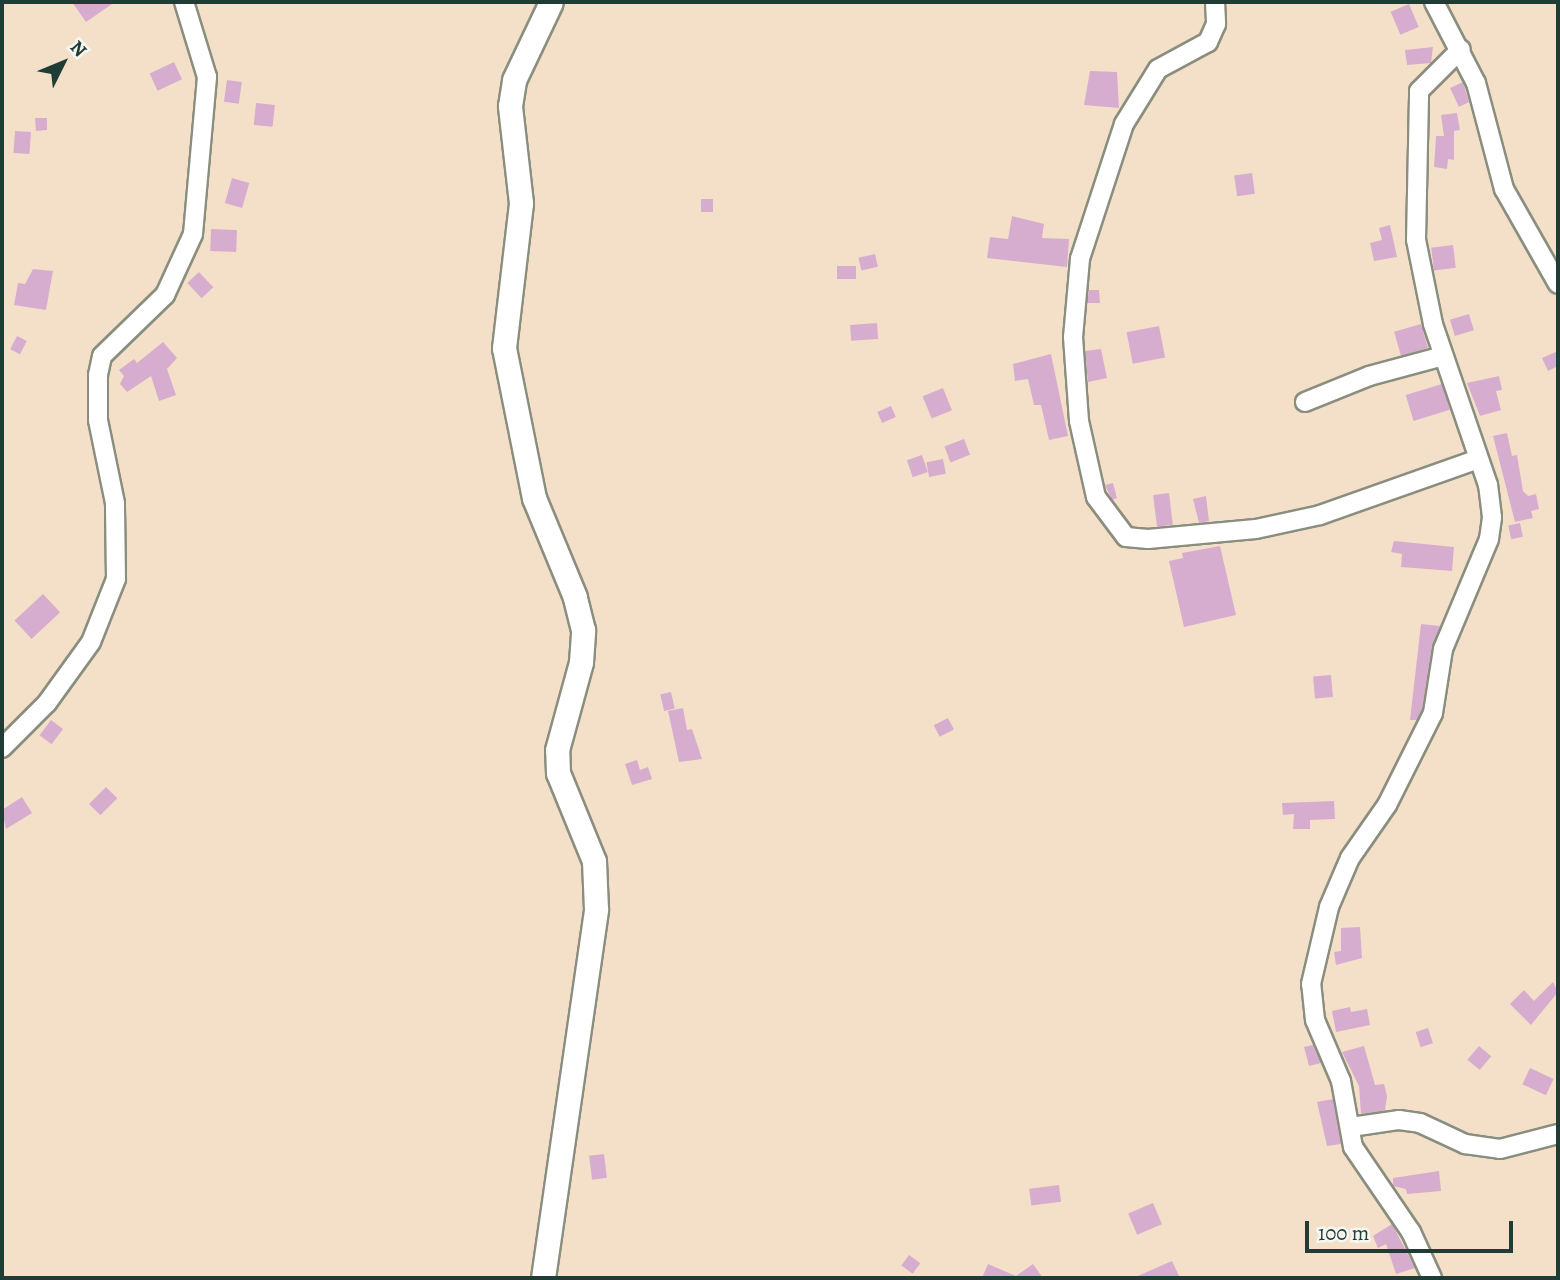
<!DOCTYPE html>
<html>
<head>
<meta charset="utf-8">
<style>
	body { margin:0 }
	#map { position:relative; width:1560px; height:1280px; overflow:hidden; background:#f4e0c9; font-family:Alegreya,serif }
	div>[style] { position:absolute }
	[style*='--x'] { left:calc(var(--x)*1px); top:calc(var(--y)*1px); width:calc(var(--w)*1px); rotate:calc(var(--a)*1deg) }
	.building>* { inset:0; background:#d7adcf; transform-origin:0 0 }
	.roads { filter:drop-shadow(2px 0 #8a8e7e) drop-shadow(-2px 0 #8a8e7e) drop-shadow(0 2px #8a8e7e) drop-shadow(0 -2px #8a8e7e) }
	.minor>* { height:18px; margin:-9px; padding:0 9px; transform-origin:9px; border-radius:9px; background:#fff }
	.major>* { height:23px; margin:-11.5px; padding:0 11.5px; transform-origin:11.5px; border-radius:11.5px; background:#fff }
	span { translate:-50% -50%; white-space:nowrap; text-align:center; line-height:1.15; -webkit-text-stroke:5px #f6f6f2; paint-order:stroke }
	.frame { position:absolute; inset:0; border:4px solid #1f3d34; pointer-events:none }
	.north { position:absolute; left:28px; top:28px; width:70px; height:70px; -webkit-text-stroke:5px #f6f6f2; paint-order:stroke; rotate:47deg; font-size:19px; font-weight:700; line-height:28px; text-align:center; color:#1f3d34 }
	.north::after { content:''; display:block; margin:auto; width:24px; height:32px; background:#1f3d34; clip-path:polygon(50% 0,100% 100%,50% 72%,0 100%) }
	.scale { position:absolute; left:1305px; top:1221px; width:208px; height:32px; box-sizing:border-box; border:4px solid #1f3d34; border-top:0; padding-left:9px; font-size:21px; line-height:24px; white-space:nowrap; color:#1f3d34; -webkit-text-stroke:5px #f6f6f2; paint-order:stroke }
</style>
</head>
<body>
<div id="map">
	<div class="building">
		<i style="clip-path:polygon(72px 2px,115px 2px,86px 22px)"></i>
		<i style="left:1409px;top:4px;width:25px;height:20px;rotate:67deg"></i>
		<i style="clip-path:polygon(1433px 47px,1431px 63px,1407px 65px,1405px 50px)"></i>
		<i style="left:174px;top:62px;width:19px;height:27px;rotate:65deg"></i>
		<i style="clip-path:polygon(1090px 71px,1117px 72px,1119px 108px,1084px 105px)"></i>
		<i style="left:227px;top:80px;width:15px;height:22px;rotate:8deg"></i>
		<i style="clip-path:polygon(1463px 82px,1469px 102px,1459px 107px,1450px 88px)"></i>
		<i style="left:256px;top:103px;width:19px;height:22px;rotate:6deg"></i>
		<i style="clip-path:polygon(1457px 113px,1460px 130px,1454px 131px,1454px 160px,1448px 159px,1447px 169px,1434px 167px,1436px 136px,1444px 136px,1441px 115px)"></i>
		<i style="clip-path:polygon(35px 118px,47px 118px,47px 130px,36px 131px)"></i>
		<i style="left:15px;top:131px;width:16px;height:22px;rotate:4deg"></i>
		<i style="left:1252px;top:173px;width:21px;height:18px;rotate:82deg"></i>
		<i style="left:232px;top:178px;width:18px;height:26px;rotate:16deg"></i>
		<i style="left:701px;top:199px;width:12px;height:13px"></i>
		<i style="clip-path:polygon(1012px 216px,1044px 224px,1042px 238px,1069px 239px,1067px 267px,987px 258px,990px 237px,1008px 239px)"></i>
		<i style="clip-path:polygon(1390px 225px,1397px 257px,1374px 261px,1370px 243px,1382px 240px,1379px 228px)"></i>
		<i style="left:211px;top:229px;width:26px;height:22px;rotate:2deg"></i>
		<i style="left:1453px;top:245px;width:23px;height:22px;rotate:83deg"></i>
		<i style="left:875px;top:254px;width:13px;height:17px;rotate:77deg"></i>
		<i style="left:837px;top:266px;width:19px;height:13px"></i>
		<i style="clip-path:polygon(33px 269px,53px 271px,46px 310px,14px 305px,18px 283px,25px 284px)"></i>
		<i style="left:199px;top:272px;width:21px;height:16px;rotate:47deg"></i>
		<i style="clip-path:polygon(1089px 290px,1099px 290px,1100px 303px,1087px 303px)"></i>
		<i style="left:1469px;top:314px;width:17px;height:20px;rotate:73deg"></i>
		<i style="left:877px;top:323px;width:16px;height:27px;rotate:86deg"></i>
		<i style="left:1421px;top:324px;width:25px;height:28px;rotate:74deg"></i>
		<i style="left:1159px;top:326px;width:32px;height:33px;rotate:79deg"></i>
		<i style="left:17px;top:336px;width:11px;height:15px;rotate:27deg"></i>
		<i style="clip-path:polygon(163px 342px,177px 358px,167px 369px,176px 395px,159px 401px,151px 376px,127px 392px,120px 384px,124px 376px,119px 370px,134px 359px,137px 363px)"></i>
		<i style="clip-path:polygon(1101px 349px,1107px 378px,1088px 382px,1085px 351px)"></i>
		<i style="clip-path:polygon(1558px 351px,1558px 366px,1548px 371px,1542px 358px)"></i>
		<i style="clip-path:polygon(1051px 354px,1068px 436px,1049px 440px,1041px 405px,1034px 405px,1028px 379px,1015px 381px,1013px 364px)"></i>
		<i style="clip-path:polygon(1499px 376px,1502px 390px,1496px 391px,1501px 410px,1480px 416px,1467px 383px)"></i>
		<i style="left:1442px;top:384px;width:27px;height:38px;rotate:73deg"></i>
		<i style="left:943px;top:388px;width:24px;height:22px;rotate:68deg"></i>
		<i style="left:891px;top:406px;width:12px;height:15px;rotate:66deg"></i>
		<i style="clip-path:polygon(1507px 433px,1512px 456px,1517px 455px,1523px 491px,1528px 496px,1536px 494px,1539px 509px,1531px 511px,1533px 518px,1515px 522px,1493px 436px)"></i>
		<i style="left:964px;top:439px;width:17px;height:21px;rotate:69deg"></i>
		<i style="left:922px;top:455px;width:18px;height:16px;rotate:71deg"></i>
		<i style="left:943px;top:459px;width:15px;height:17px;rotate:79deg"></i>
		<i style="clip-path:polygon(1113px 483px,1117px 498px,1112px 500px,1105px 485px)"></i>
		<i style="left:1169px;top:493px;width:32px;height:16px;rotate:83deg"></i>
		<i style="clip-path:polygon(1206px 496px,1209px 521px,1199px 523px,1193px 499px)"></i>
		<i style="left:1520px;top:523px;width:14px;height:12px;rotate:78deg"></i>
		<i style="clip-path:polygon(1394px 541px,1454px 547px,1452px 571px,1401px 567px,1402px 554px,1391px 552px)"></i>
		<i style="clip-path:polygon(1220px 546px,1236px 615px,1184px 627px,1169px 561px,1183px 558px,1182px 553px)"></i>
		<i style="left:43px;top:594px;width:25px;height:39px;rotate:47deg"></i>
		<i style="clip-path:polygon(1421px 624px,1440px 626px,1432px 647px,1422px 710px,1417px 720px,1410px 720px)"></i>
		<i style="left:1331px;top:675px;width:22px;height:18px;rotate:85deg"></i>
		<i style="left:671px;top:692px;width:17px;height:11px;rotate:77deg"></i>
		<i style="clip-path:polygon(683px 708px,687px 730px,692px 729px,702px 759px,679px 762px,668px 711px)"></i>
		<i style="left:948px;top:718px;width:13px;height:16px;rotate:63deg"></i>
		<i style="left:51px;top:720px;width:15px;height:19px;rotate:37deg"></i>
		<i style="clip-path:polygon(637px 760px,640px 770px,648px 767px,652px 779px,632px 785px,625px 764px)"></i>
		<i style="left:106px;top:787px;width:16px;height:24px;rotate:45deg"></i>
		<i style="clip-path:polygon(22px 797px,32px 813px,6px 829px,2px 810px)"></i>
		<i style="clip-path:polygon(1334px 801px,1335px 819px,1310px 820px,1310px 829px,1293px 829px,1294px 814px,1283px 815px,1282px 803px)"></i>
		<i style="clip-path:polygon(1360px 927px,1362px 958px,1336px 965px,1334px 952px,1341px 951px,1341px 928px)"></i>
		<i style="clip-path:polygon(1553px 982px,1558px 992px,1531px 1025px,1510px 1004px,1524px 990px,1534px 1001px)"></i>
		<i style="clip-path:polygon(1350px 1007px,1351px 1012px,1367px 1009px,1370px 1025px,1336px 1032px,1332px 1011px)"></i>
		<i style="left:1428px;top:1028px;width:16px;height:13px;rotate:72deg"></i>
		<i style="clip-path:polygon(1313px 1045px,1321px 1063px,1309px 1066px,1304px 1047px)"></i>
		<i style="clip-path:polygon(1364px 1046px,1375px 1085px,1384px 1084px,1387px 1096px,1385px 1111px,1361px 1114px,1359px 1086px,1342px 1052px)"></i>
		<i style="left:1479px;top:1046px;width:16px;height:18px;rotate:40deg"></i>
		<i style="left:1530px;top:1068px;width:26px;height:18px;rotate:25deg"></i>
		<i style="clip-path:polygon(1333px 1099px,1341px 1144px,1327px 1146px,1317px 1102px)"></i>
		<i style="left:604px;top:1154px;width:24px;height:15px;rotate:83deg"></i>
		<i style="clip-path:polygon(1439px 1171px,1441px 1191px,1407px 1194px,1406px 1189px,1393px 1186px,1393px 1178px)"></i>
		<i style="left:1059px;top:1185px;width:17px;height:30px;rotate:83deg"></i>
		<i style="left:1153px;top:1203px;width:23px;height:27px;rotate:67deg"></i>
		<i style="clip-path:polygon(1392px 1224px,1415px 1268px,1396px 1274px,1386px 1244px,1378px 1248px,1373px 1236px)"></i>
		<i style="left:909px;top:1255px;width:14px;height:13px;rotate:36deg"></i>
		<i style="clip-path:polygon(1172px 1261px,1180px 1278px,1133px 1278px)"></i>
		<i style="clip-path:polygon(988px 1264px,1016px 1276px,1033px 1264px,1043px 1278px,982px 1278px)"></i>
	</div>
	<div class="roads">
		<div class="minor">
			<i style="--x:1215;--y:2;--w:22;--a:87"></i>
			<i style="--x:1216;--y:24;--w:20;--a:114"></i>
			<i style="--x:1208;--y:42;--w:57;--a:151.6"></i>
			<i style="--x:1158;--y:69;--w:65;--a:121.7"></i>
			<i style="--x:1124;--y:124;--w:142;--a:108.1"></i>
			<i style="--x:1080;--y:259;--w:78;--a:95.1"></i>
			<i style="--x:1073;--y:337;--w:84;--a:85.9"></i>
			<i style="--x:1079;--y:421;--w:78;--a:77.4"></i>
			<i style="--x:1096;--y:497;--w:50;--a:53.1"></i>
			<i style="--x:1126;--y:537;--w:22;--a:5"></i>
			<i style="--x:1148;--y:539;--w:108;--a:-5.3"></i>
			<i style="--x:1256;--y:529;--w:66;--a:-12.3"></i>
			<i style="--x:1320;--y:515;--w:168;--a:-19.5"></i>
			<i style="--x:1434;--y:2;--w:91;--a:62.6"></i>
			<i style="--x:1476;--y:83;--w:110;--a:75.2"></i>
			<i style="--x:1504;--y:189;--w:109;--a:60.4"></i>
			<i style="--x:1305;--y:402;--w:69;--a:-22.1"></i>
			<i style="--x:1369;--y:376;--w:77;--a:-15.1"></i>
			<i style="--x:2;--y:748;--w:64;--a:-45"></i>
			<i style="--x:47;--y:703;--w:75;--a:-54.2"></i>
			<i style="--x:91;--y:642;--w:68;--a:-68.4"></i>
			<i style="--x:116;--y:579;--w:76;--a:-90.8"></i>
			<i style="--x:115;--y:503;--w:85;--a:-101.6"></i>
			<i style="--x:98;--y:420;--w:45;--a:-90"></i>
			<i style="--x:98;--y:375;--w:19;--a:-78"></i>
			<i style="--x:102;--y:356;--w:88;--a:-44.1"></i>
			<i style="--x:165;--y:295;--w:67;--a:-65.3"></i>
			<i style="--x:193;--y:234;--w:158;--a:-84.9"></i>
			<i style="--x:207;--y:77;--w:78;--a:-107"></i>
			<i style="--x:1351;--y:1127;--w:49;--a:-8.3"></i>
			<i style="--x:1399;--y:1120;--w:21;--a:8"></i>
			<i style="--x:1420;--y:1123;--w:50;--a:25"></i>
			<i style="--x:1465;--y:1144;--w:35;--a:8"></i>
			<i style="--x:1500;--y:1149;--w:60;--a:-14.5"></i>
			<i style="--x:1432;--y:1278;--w:51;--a:-114.5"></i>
			<i style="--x:1411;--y:1232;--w:103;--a:-124.3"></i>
			<i style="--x:1353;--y:1147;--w:67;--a:-100.3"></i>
			<i style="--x:1341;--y:1081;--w:66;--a:-113.1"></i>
			<i style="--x:1315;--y:1020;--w:36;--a:-96"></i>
			<i style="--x:1311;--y:984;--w:79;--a:-76.8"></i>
			<i style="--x:1329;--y:907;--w:53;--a:-66.8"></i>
			<i style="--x:1350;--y:858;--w:65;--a:-55.1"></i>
			<i style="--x:1387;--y:805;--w:103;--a:-63.4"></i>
			<i style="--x:1433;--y:713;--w:65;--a:-81.1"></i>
			<i style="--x:1443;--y:649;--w:119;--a:-67.3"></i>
			<i style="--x:1489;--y:539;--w:22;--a:-82"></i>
			<i style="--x:1492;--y:517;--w:32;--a:-97"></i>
			<i style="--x:1488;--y:485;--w:170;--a:-108.9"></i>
			<i style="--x:1433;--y:324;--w:86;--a:-101.4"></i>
			<i style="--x:1416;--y:240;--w:149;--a:-88.8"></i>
			<i style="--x:1419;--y:91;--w:59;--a:-45"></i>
		</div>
		<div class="major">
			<i style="--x:543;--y:1278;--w:373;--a:-81.8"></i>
			<i style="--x:596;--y:909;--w:48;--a:-92.4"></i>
			<i style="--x:594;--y:861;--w:95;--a:-112.2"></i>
			<i style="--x:558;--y:773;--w:23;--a:-92"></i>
			<i style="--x:557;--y:750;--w:91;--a:-74.7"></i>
			<i style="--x:581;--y:662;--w:32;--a:-86"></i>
			<i style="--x:583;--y:630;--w:34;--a:-104"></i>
			<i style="--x:575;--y:597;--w:107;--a:-112.5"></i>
			<i style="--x:534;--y:498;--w:153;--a:-101.3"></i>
			<i style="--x:504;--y:348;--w:146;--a:-83.3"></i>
			<i style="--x:521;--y:203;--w:98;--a:-96.5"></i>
			<i style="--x:510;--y:106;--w:26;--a:-81"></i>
			<i style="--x:514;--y:80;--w:86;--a:-64.6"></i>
		</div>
	</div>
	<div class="frame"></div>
	<div class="north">N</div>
	<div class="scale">100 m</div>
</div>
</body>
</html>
